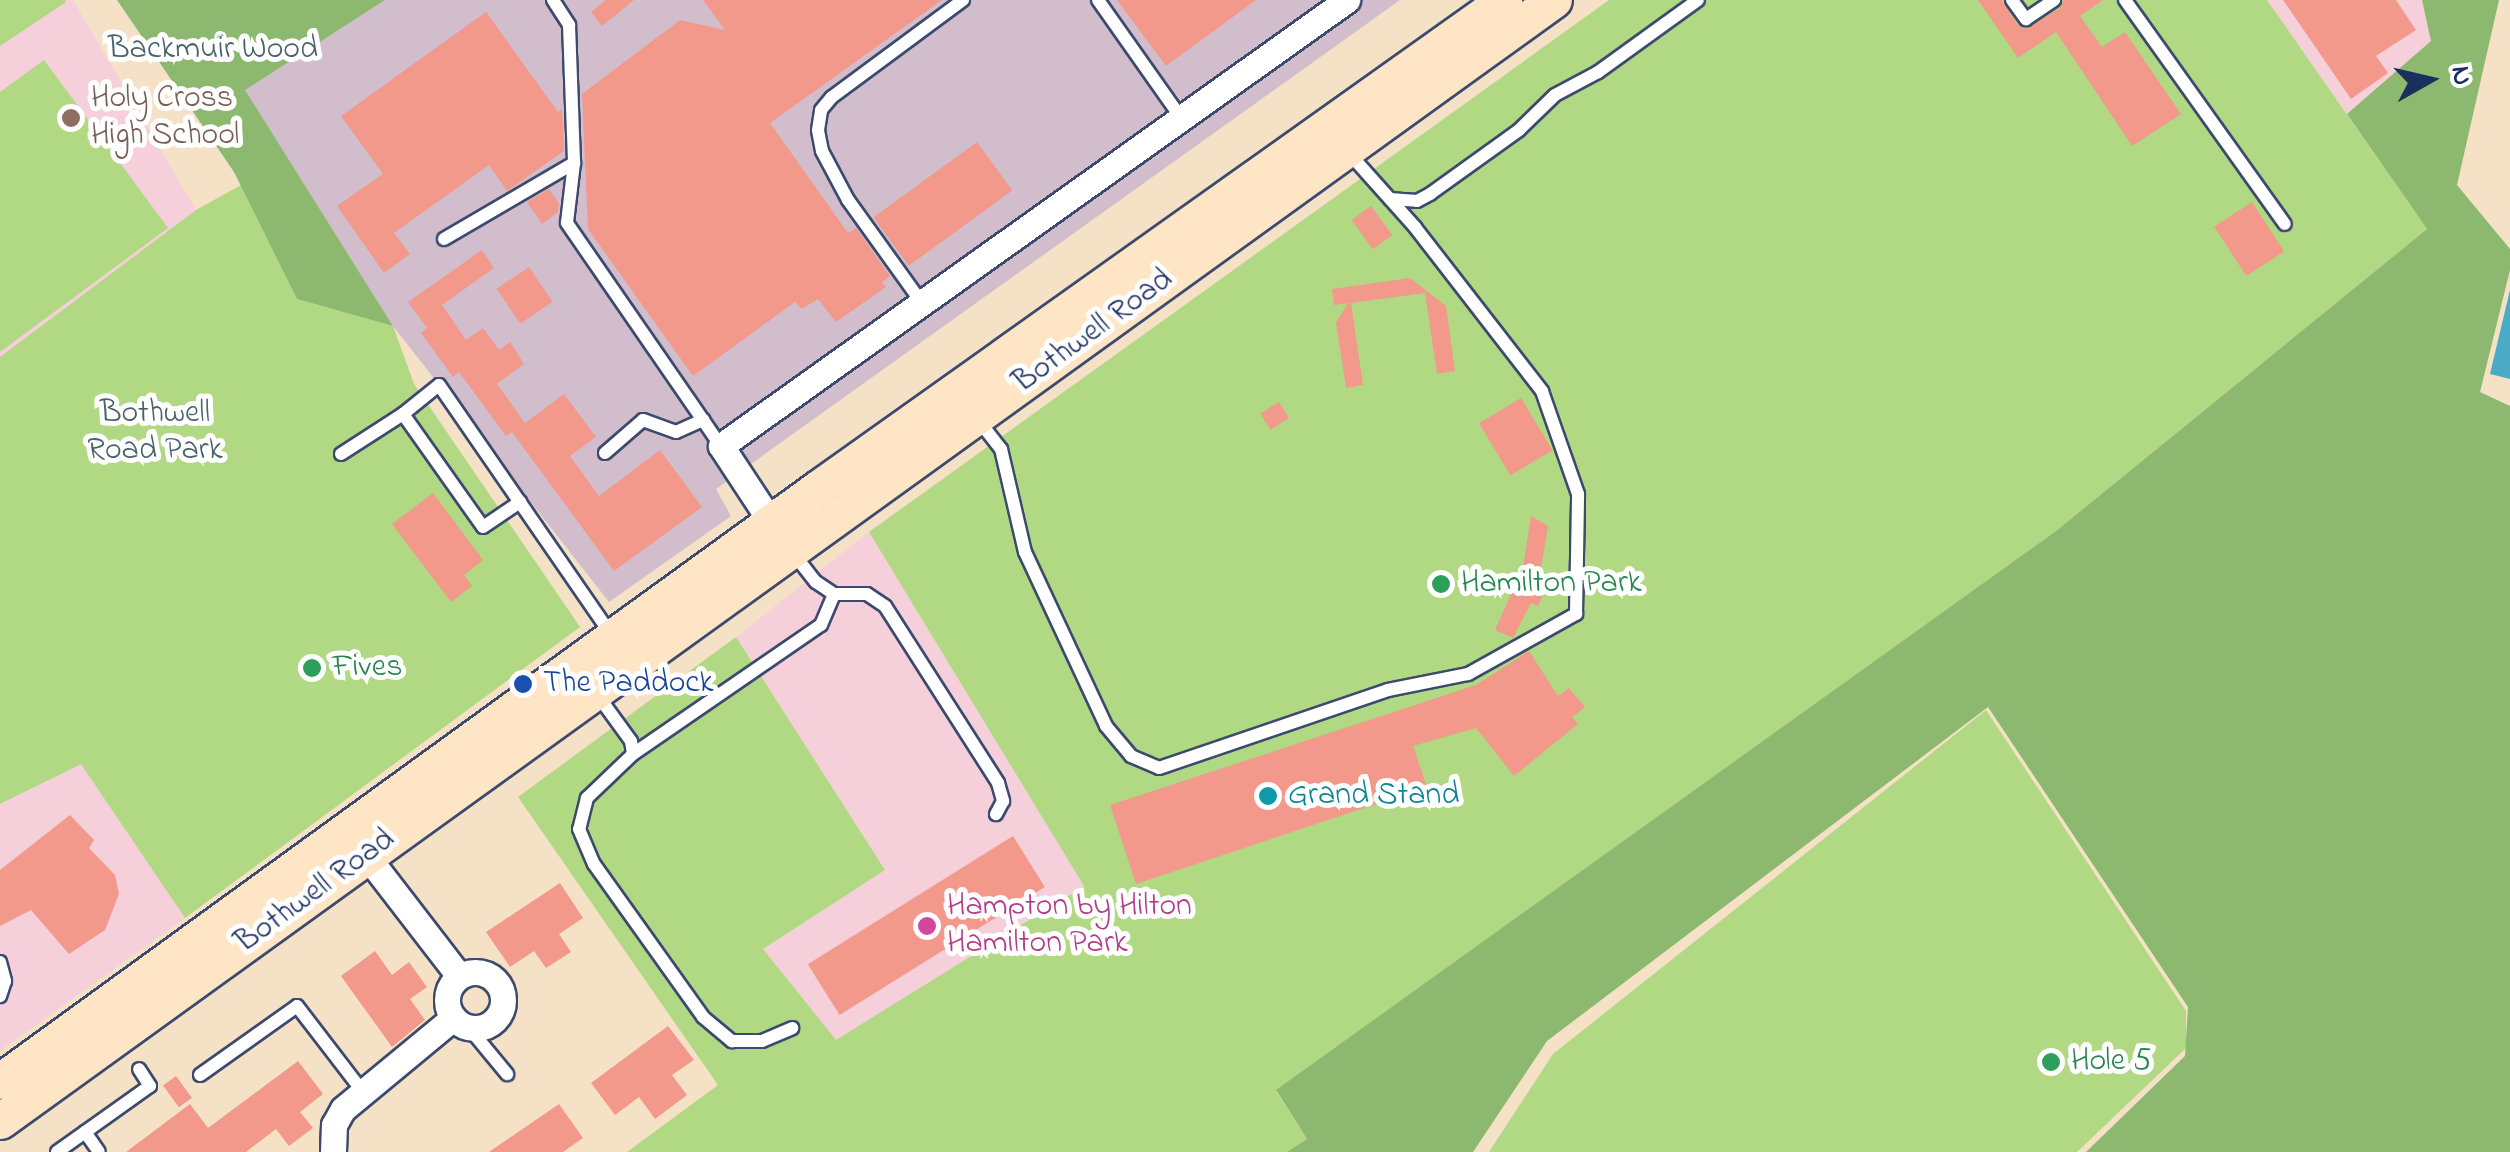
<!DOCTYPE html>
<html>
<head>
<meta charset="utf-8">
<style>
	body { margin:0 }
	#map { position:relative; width:2510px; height:1152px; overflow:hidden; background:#f5e1c6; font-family:"Indie Flower",sans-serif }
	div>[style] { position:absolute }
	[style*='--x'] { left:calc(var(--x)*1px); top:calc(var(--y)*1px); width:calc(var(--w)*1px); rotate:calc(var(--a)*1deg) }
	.built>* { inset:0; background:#f5cfd9 }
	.industrial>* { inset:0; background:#d1bdcb }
	.green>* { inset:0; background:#b1d882 }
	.forest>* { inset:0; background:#8cb870 }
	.water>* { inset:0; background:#49abc8 }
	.building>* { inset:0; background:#f2998c; transform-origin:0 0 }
	.roads { filter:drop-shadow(2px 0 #3c4a6e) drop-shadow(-2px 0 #3c4a6e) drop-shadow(0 2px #3c4a6e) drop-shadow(0 -2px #3c4a6e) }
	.lane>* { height:12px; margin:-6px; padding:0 6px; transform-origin:6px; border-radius:6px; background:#fff }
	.street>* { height:25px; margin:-12.5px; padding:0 12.5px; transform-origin:12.5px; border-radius:12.5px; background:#fff }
	.street>.ring { margin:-12.5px; padding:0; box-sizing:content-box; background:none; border:25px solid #fff; border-radius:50% }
	.secondary>* { height:35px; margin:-17.5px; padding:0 17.5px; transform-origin:17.5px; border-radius:17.5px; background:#fde5c5 }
	.dots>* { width:28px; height:28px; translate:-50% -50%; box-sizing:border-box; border:5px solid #fff; border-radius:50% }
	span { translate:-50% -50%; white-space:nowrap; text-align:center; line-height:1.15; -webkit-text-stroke:10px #fff; paint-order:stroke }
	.park-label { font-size:32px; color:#486269 }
	.education-label { font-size:32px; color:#785e54 }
	.left { translate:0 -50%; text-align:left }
	.street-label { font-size:32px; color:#1b2f5e }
	.leisure-label { font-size:32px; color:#27864d }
	.transit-label { font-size:32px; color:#164399 }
	.culture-label { font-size:32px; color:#0d838f }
	.hotel-label { font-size:32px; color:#b23c85 }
	.north { position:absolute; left:2380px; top:30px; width:100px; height:100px; -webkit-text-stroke:8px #fff; paint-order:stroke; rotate:82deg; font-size:28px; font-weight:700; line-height:40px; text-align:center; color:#1b2f5e }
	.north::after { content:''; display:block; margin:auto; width:35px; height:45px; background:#1b2f5e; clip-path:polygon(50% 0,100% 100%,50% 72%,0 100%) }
</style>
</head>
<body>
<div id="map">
	<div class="built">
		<i style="clip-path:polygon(0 0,73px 0,196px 210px,0 357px)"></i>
		<i style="clip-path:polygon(2267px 0,2422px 0,2431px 41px,2347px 114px)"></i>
		<i style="clip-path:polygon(869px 532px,1084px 885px,836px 1041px,762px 949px,885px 870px,736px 637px)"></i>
		<i style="clip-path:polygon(81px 763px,185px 918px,0 1051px,0 804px)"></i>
	</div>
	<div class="industrial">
		<i style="clip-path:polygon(385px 0,1400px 0,716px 489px,731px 516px,609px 602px,393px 326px,244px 89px)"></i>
	</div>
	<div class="green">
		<i style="clip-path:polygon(0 0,65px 0,66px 2px,0 46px)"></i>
		<i style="clip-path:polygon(1609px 0,2267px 0,2427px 229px,2056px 531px,1276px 1091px,1307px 1139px,1287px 1152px,627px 1152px,718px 1085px,518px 797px,736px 637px,885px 870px,763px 949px,836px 1040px,1084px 886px,869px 532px)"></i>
		<i style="clip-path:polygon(44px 60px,168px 228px,0 352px,0 92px)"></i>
		<i style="clip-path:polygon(241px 185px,297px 299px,393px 326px,414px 384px,580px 627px,185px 918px,81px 764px,0 804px,0 357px,196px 210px)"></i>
		<i style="clip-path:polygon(1986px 710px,2186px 1011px,2186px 1048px,2077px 1152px,1489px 1152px,1553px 1054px)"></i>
	</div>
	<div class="forest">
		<i style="clip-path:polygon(117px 0,385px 0,245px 90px,393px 326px,297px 299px,234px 172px)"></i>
		<i style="clip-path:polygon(2422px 0,2499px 0,2457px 185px,2510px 249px,2510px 270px,2480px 392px,2510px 406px,2510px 1152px,2086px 1152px,2185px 1056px,2188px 1007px,1988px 707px,1547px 1041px,1473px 1152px,1287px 1152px,1307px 1139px,1276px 1090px,2056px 531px,2427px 229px,2347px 114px,2431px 41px)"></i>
	</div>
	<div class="water">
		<i style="clip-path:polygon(2510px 290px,2510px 379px,2490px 374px)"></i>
	</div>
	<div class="building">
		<i style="clip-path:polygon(606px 0,634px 0,602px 26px,591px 12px)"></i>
		<i style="clip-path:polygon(703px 0,942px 0,770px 123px,848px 233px,856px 228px,890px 276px,882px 282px,886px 287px,836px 322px,818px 299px,802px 309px,795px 302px,693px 376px,588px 229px,582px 94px,680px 20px,725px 30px)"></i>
		<i style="clip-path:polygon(1117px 0,1256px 0,1166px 66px)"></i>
		<i style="clip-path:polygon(1978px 0,2002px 0,2018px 25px,2026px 29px,2060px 8px,2064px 0,2103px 0,2080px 16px,2102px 47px,2125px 32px,2181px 114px,2132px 146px,2056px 32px,2018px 58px)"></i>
		<i style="clip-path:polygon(2283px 0,2396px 0,2416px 30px,2376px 56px,2388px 73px,2351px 99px)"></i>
		<i style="clip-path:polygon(486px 12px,558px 112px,562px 108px,564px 151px,507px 191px,489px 165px,394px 233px,410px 254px,384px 273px,337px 206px,383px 174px,341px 116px)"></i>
		<i style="left:977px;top:142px;width:60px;height:128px;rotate:54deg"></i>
		<i style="clip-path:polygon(549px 189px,559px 203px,558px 212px,542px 224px,527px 202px)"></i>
		<i style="left:2252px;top:202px;width:59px;height:45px;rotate:57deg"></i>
		<i style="left:1371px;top:206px;width:36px;height:24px;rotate:54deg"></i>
		<i style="clip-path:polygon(482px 250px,494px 268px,442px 305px,466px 340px,483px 328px,499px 350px,510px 342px,524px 364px,497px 384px,525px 423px,564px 394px,596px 437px,570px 456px,599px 496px,660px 450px,702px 507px,614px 571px,512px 432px,518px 428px,506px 436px,459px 372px,453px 377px,421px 333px,427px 328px,408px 302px)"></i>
		<i style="left:529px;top:267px;width:42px;height:39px;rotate:56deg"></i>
		<i style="clip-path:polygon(1410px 278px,1446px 306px,1455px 371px,1437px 374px,1425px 293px,1351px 303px,1363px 385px,1346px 388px,1336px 323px,1348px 303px,1334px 305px,1332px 289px)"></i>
		<i style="left:1521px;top:398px;width:61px;height:49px;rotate:59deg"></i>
		<i style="left:1279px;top:402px;width:19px;height:22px;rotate:58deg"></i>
		<i style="clip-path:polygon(433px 493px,483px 560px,464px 575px,472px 586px,451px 602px,392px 524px)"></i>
		<i style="clip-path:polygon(1531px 516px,1548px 526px,1539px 580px,1548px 585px,1538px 606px,1531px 603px,1513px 638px,1495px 630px,1523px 567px)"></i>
		<i style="clip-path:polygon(1529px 651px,1558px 696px,1569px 688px,1585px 707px,1572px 717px,1578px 724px,1514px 776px,1476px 728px,1413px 746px,1427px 787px,1136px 884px,1110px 805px,1476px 685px)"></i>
		<i style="clip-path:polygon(70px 815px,94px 840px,89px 848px,115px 875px,119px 894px,105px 930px,69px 954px,31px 910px,0 926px,0 870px)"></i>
		<i style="left:1013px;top:836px;width:60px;height:242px;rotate:58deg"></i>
		<i style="clip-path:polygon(560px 883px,583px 918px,559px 934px,571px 952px,546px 968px,534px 951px,510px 967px,486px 932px)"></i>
		<i style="clip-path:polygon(375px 951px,392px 975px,409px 962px,427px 987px,410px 999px,425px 1020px,392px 1047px,341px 976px)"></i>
		<i style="clip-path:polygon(668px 1026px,694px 1060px,672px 1075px,687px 1095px,655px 1119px,639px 1097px,615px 1115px,591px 1083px)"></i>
		<i style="clip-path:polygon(298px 1061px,323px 1094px,300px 1112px,313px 1128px,289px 1146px,276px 1129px,246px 1152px,126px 1152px,190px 1104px,208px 1128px)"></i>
		<i style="left:176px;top:1076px;width:27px;height:16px;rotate:54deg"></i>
		<i style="clip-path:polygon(559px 1104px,583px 1138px,563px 1152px,489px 1152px)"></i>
	</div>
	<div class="roads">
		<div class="lane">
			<i style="--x:553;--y:0;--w:30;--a:57"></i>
			<i style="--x:569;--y:25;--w:138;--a:87.9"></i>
			<i style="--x:574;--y:163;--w:60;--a:96.7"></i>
			<i style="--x:567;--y:223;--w:271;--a:55.4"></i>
			<i style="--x:1098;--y:0;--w:146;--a:54.8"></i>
			<i style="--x:2012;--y:0;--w:24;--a:54"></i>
			<i style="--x:2026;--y:19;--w:34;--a:-34"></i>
			<i style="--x:2125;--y:0;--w:275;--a:54.5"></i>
			<i style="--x:1390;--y:199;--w:27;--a:4"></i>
			<i style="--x:1417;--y:201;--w:15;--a:-28"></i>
			<i style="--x:1430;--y:194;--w:110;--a:-35.7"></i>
			<i style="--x:1519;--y:130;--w:50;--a:-44.2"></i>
			<i style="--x:1555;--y:95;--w:49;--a:-28.1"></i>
			<i style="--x:1598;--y:72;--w:123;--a:-35.8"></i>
			<i style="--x:444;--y:239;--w:151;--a:-30.3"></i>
			<i style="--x:922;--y:303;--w:127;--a:-125.7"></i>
			<i style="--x:848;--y:200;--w:55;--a:-118"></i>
			<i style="--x:822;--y:151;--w:21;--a:-101"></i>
			<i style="--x:818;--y:130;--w:20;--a:-81"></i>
			<i style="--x:821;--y:110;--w:17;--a:-50"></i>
			<i style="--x:832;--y:97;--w:163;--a:-36.5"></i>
			<i style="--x:403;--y:414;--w:46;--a:-38.9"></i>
			<i style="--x:439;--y:385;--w:305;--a:55.4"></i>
			<i style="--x:979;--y:421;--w:36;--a:52"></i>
			<i style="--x:1001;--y:449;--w:106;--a:76.9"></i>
			<i style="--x:1025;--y:552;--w:192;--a:65"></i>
			<i style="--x:1106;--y:726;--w:39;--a:50"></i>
			<i style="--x:1131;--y:756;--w:30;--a:23"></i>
			<i style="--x:1159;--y:768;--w:242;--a:-18.8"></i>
			<i style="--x:1388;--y:690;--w:82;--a:-11.3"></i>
			<i style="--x:1468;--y:674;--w:124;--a:-29.1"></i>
			<i style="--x:1576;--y:614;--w:120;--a:-89"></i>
			<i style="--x:1578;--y:494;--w:109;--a:-109.3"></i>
			<i style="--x:1542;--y:391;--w:207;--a:-127.8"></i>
			<i style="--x:1415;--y:227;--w:102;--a:-131.8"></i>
			<i style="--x:605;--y:453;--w:50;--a:-41"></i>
			<i style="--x:643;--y:420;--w:35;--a:20"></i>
			<i style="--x:676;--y:432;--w:30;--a:-24"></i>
			<i style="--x:341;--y:454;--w:74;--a:-32.8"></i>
			<i style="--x:403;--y:414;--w:138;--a:54.7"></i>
			<i style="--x:483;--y:527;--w:45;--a:-34"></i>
			<i style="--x:793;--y:553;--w:37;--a:52"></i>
			<i style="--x:816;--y:582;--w:22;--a:34"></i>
			<i style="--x:834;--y:594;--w:33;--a:0"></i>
			<i style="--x:867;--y:594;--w:22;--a:34"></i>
			<i style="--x:885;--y:606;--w:210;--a:57.4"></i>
			<i style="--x:998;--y:783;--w:19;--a:74"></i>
			<i style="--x:1003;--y:801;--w:15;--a:118"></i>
			<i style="--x:596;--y:693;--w:59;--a:53.9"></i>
			<i style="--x:631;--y:741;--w:13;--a:81"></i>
			<i style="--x:633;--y:754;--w:64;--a:136.3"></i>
			<i style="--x:587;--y:798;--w:32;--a:104"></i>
			<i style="--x:579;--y:829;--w:38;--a:67"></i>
			<i style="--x:594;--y:864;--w:188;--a:54.5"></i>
			<i style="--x:703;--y:1017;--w:38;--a:40"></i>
			<i style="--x:732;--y:1041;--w:30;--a:0"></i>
			<i style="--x:762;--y:1041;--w:33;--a:-23"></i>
			<i style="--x:633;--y:754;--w:228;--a:-34.5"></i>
			<i style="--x:821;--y:625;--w:34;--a:-67"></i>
			<i style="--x:0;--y:962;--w:20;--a:75"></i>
			<i style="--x:5;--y:981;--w:16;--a:108"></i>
			<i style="--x:469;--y:1028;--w:60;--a:50.4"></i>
			<i style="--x:200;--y:1075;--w:119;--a:-35.4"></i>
			<i style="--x:297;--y:1006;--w:108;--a:52.5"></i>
			<i style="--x:85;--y:1132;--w:24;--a:55"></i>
			<i style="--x:57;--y:1152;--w:114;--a:-35.4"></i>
			<i style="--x:150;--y:1086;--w:20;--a:-123"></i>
		</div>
		<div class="street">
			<i style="--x:771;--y:522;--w:91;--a:-123.3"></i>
			<i style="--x:721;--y:446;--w:769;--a:-35.47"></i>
			<i style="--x:359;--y:846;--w:164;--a:52.4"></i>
			<i class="ring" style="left:447px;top:972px;width:31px;height:31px"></i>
			<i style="--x:333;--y:1152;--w:27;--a:-88"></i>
			<i style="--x:334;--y:1125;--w:18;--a:-61"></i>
			<i style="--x:343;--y:1109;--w:143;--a:-39.6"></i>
		</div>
		<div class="secondary">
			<i style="--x:0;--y:1081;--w:1010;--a:-35.94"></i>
			<i style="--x:818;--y:488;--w:842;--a:-35.43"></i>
			<i style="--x:0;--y:1121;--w:1916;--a:-35.81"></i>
		</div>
	</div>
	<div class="dots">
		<i style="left:71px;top:118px;background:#8d6e63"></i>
		<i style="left:1441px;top:584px;background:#2e9e5b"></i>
		<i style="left:312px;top:668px;background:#2e9e5b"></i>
		<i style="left:523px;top:684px;background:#1a4fb4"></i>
		<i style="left:1268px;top:796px;background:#0f9aa8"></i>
		<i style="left:927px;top:926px;background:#d1479c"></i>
		<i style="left:2051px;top:1062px;background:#2e9e5b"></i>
	</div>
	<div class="park-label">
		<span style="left:213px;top:50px">Backmuir Wood</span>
		<span style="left:155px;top:433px">Bothwell<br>Road Park</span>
	</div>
	<div class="education-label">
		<span class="left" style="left:91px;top:118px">Holy Cross<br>High School</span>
	</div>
	<div class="street-label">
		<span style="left:1094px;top:332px;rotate:-36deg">Bothwell Road</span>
		<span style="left:316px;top:892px;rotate:-36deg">Bothwell Road</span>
	</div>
	<div class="leisure-label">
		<span class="left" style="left:1461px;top:584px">Hamilton Park</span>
		<span class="left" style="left:332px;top:668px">Fives</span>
		<span class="left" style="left:2071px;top:1062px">Hole 5</span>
	</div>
	<div class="transit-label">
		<span class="left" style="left:543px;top:684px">The Paddock</span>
	</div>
	<div class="culture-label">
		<span class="left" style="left:1288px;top:796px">Grand Stand</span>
	</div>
	<div class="hotel-label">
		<span class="left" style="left:947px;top:926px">Hampton by Hilton<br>Hamilton Park</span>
	</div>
	<div class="north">N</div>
</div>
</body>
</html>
